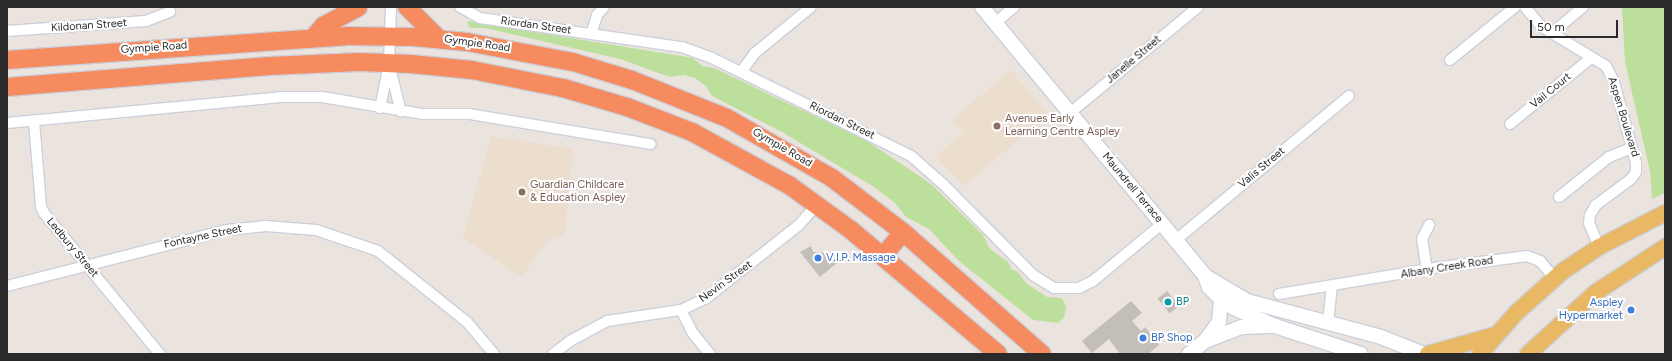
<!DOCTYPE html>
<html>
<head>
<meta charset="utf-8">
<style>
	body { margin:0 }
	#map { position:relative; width:1672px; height:361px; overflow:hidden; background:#ebe3dd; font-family:Figtree,sans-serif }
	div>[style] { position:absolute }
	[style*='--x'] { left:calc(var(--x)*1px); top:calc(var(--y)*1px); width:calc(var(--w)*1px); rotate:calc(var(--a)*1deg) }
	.education>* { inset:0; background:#ecdecd }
	.green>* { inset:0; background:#bcdf9c }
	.building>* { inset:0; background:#c4beb8; transform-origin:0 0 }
	.roads { filter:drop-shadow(1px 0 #cbd0db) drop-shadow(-1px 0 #cbd0db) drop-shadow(0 1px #cbd0db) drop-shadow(0 -1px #cbd0db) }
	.street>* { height:10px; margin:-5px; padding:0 5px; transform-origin:5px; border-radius:5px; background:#fff }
	.secondary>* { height:14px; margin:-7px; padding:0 7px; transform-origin:7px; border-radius:7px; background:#fff }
	.primary>* { height:16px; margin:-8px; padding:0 8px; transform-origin:8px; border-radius:8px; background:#e8b864 }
	.highway>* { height:18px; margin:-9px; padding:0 9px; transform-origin:9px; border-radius:9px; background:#f58b5e }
	.dots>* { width:11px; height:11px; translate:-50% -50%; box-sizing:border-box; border:2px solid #fff; border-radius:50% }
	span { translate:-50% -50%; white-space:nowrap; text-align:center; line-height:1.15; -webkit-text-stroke:4px #fff; paint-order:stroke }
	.street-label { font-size:11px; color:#2a2a2a }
	.education-label { font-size:11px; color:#785e54 }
	.left { translate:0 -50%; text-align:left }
	.shop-label { font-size:11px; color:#366cbe }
	.right { translate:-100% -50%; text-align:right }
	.culture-label { font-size:11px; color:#0d838f }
	.frame { position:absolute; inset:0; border:8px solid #2a2a2a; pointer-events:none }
	.scale { position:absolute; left:1530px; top:20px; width:88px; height:18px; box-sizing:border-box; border:2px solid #2a2a2a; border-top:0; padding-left:5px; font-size:12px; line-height:14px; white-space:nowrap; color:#2a2a2a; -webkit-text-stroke:3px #fff; paint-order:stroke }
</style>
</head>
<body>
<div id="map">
	<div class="education">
		<i style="clip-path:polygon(1011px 70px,1048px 115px,965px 185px,935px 157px,964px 132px,952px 120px)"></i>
		<i style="clip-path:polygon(491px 136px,573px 149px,565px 234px,547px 241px,522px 277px,463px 238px)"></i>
	</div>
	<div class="green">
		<i style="clip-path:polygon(1622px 7px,1665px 7px,1665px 193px,1652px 199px,1650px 171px,1625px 62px)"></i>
		<i style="clip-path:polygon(467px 21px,693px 58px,702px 66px,714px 68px,867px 141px,931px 184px,983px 235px,990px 249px,1008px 262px,1012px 270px,1017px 271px,1026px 283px,1047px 297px,1062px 298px,1066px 307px,1064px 318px,1058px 323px,1033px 320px,959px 261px,929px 229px,906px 217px,895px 203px,874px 187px,782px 132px,712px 96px,706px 86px,695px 78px,684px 75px,670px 77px,620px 59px,485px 28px,473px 28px,469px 27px)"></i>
	</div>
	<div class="building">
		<i style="clip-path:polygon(811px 246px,813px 252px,827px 253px,838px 262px,820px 277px,800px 252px)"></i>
		<i style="left:1167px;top:291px;width:19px;height:12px;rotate:51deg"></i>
		<i style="clip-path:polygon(1131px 301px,1142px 313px,1132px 321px,1141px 331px,1145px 327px,1159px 345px,1148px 354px,1120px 354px,1109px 339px,1092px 353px,1082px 341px)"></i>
	</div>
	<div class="roads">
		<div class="street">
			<i style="--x:460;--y:7;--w:23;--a:29"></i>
			<i style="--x:480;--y:18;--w:204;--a:8.2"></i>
			<i style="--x:682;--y:47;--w:32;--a:20"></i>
			<i style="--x:712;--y:58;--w:222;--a:26.2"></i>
			<i style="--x:911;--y:156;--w:44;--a:41.3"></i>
			<i style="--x:944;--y:185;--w:127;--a:45.3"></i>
			<i style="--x:1033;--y:275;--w:25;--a:32"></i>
			<i style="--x:1054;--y:288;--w:25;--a:0"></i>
			<i style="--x:1079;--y:288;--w:16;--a:-27"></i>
			<i style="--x:1093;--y:281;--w:89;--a:-39.6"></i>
			<i style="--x:1525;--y:7;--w:26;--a:50"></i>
			<i style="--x:1542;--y:27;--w:75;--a:31.4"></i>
			<i style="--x:1606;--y:66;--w:18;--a:63"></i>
			<i style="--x:1614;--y:82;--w:84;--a:74.8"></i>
			<i style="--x:1636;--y:163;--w:9;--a:90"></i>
			<i style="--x:1636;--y:172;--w:9;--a:126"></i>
			<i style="--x:1631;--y:179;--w:44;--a:143.4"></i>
			<i style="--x:1596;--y:205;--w:12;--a:121"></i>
			<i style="--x:1590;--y:215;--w:8;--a:97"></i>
			<i style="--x:1589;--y:223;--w:26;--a:67"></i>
			<i style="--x:995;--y:23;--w:25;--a:-40"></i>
			<i style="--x:7;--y:31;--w:139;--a:-4.1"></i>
			<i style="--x:146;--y:21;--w:26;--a:-21"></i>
			<i style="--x:1552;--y:33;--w:40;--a:-40"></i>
			<i style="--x:591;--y:34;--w:20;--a:-72"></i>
			<i style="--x:597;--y:15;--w:11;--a:-49"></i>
			<i style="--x:1450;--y:60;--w:84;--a:-39.2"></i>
			<i style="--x:389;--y:64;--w:49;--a:76"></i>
			<i style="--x:741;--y:72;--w:24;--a:-54"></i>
			<i style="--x:755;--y:53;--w:72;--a:-39.4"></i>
			<i style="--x:380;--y:108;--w:45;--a:-78.4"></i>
			<i style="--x:389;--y:64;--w:57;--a:-88"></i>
			<i style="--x:1070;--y:113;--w:166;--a:-39.6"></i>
			<i style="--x:34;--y:121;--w:86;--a:85.3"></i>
			<i style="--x:41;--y:207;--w:7;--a:63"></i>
			<i style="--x:44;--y:213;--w:183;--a:50.6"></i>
			<i style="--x:7;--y:123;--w:275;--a:-5.4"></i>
			<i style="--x:281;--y:97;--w:41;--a:0"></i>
			<i style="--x:322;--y:97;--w:101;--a:9.6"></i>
			<i style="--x:422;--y:114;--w:47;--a:0"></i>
			<i style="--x:469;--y:114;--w:184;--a:9.4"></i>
			<i style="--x:1510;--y:124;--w:104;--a:-39.2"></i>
			<i style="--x:1559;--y:197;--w:64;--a:-38.7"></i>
			<i style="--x:1609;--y:157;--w:24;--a:-22"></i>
			<i style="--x:1176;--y:240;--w:225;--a:-39.8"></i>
			<i style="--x:1427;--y:270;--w:31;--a:-99"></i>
			<i style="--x:1422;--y:239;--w:16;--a:-63"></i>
			<i style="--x:7;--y:286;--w:227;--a:-14.3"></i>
			<i style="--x:227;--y:230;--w:39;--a:-6"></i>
			<i style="--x:266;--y:226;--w:50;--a:4.6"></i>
			<i style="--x:316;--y:230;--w:65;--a:18.7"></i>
			<i style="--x:378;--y:251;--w:114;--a:38.6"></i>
			<i style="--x:467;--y:322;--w:42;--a:49.8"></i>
			<i style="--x:1279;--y:294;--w:164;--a:-9.5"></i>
			<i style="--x:1441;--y:267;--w:87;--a:-7.3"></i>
			<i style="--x:1527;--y:256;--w:14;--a:21"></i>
			<i style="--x:1540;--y:261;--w:23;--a:49"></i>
			<i style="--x:681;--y:310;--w:25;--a:63"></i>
			<i style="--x:692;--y:332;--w:28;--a:51"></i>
			<i style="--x:1328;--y:323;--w:36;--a:-84"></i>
			<i style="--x:553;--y:354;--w:21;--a:-37"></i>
			<i style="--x:570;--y:341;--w:42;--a:-28.4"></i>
			<i style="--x:607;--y:321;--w:75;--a:-8.5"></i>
			<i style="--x:681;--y:310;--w:26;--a:-25"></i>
			<i style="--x:705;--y:299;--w:120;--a:-38.2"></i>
			<i style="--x:799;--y:225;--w:28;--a:-49"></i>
		</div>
		<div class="secondary">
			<i style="--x:982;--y:7;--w:349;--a:50.3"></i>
			<i style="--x:1205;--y:276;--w:12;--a:70"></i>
			<i style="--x:1209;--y:287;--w:17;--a:45"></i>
			<i style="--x:1221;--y:299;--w:16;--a:35"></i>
			<i style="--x:1234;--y:308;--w:45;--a:23.7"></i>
			<i style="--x:1275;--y:326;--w:90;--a:18"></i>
			<i style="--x:1205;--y:276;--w:49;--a:30.8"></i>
			<i style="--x:1247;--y:301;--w:139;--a:15"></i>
			<i style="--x:1381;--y:337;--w:46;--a:21.6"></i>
			<i style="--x:1205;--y:341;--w:40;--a:-21"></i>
			<i style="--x:1242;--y:327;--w:33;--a:-2"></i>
			<i style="--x:1189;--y:354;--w:21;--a:-39"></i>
			<i style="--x:1205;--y:341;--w:24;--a:-54"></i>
			<i style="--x:1219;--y:322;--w:23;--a:-85"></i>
		</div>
		<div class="primary">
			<i style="--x:1428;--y:354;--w:70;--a:-15.8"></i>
			<i style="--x:1480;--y:354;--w:55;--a:-48.7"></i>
			<i style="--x:1516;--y:313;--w:63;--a:-41.8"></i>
			<i style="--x:1563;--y:271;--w:43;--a:-33.7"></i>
			<i style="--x:1599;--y:247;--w:74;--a:-27.3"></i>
			<i style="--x:1528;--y:354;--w:91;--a:-42.3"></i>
			<i style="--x:1595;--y:293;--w:84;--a:-33.3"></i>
		</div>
		<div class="highway">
			<i style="--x:407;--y:7;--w:45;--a:45"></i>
			<i style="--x:315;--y:36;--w:13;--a:-51"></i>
			<i style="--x:323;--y:26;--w:40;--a:-28"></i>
			<i style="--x:7;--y:60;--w:340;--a:-4"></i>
			<i style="--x:346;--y:36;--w:67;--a:0.9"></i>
			<i style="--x:413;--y:37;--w:54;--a:5.3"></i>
			<i style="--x:467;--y:42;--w:108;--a:10.7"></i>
			<i style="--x:573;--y:62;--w:62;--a:17"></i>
			<i style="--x:632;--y:80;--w:102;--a:21.8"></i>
			<i style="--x:727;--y:118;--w:121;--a:29.7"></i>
			<i style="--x:832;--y:178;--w:89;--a:37.3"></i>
			<i style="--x:903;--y:232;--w:185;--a:41.3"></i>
			<i style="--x:7;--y:87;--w:263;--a:-4.6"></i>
			<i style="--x:269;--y:66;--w:90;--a:-2.5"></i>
			<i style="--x:359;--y:62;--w:52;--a:2.2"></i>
			<i style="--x:411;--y:64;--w:61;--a:5.6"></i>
			<i style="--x:472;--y:70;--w:93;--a:11.2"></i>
			<i style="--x:563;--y:88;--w:67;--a:16.5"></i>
			<i style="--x:627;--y:107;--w:70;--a:21"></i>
			<i style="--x:692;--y:132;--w:111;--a:28.7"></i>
			<i style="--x:789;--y:185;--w:77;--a:36"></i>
			<i style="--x:851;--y:230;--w:192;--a:40.1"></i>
			<i style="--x:883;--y:256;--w:31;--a:-50"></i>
		</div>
	</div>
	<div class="dots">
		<i style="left:997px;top:126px;background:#8d6e63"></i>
		<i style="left:522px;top:192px;background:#8d6e63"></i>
		<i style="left:818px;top:258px;background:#3f7fe0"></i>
		<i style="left:1168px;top:302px;background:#0f9aa8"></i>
		<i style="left:1631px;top:310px;background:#3f7fe0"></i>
		<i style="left:1143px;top:338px;background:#3f7fe0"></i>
	</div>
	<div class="street-label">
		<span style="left:89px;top:26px;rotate:-4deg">Kildonan Street</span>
		<span style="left:536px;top:26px;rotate:8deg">Riordan Street</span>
		<span style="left:477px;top:44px;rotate:8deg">Gympie Road</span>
		<span style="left:154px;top:48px;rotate:-4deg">Gympie Road</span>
		<span style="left:1134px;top:60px;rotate:-40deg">Janelle Street</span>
		<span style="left:1551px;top:91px;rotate:-39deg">Vail Court</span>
		<span style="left:1623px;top:117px;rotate:73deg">Aspen Boulevard</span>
		<span style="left:842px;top:121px;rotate:26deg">Riordan Street</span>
		<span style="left:782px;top:148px;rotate:30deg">Gympie Road</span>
		<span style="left:1262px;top:168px;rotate:-40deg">Valis Street</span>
		<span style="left:1132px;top:188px;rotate:50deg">Maundrell Terrace</span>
		<span style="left:203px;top:237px;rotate:-12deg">Fontayne Street</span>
		<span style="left:72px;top:248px;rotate:50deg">Ledbury Street</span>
		<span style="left:1447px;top:268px;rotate:-9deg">Albany Creek Road</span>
		<span style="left:726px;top:282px;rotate:-36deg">Nevin Street</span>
	</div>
	<div class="education-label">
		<span class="left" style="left:1005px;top:126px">Avenues Early<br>Learning Centre Aspley</span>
		<span class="left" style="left:530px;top:192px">Guardian Childcare<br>&amp; Education Aspley</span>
	</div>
	<div class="shop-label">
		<span class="left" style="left:826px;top:258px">V.I.P. Massage</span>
		<span class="right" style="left:1623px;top:310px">Aspley<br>Hypermarket</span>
		<span class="left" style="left:1151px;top:338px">BP Shop</span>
	</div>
	<div class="culture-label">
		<span class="left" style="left:1176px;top:302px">BP</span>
	</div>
	<div class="frame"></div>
	<div class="scale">50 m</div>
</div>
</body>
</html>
